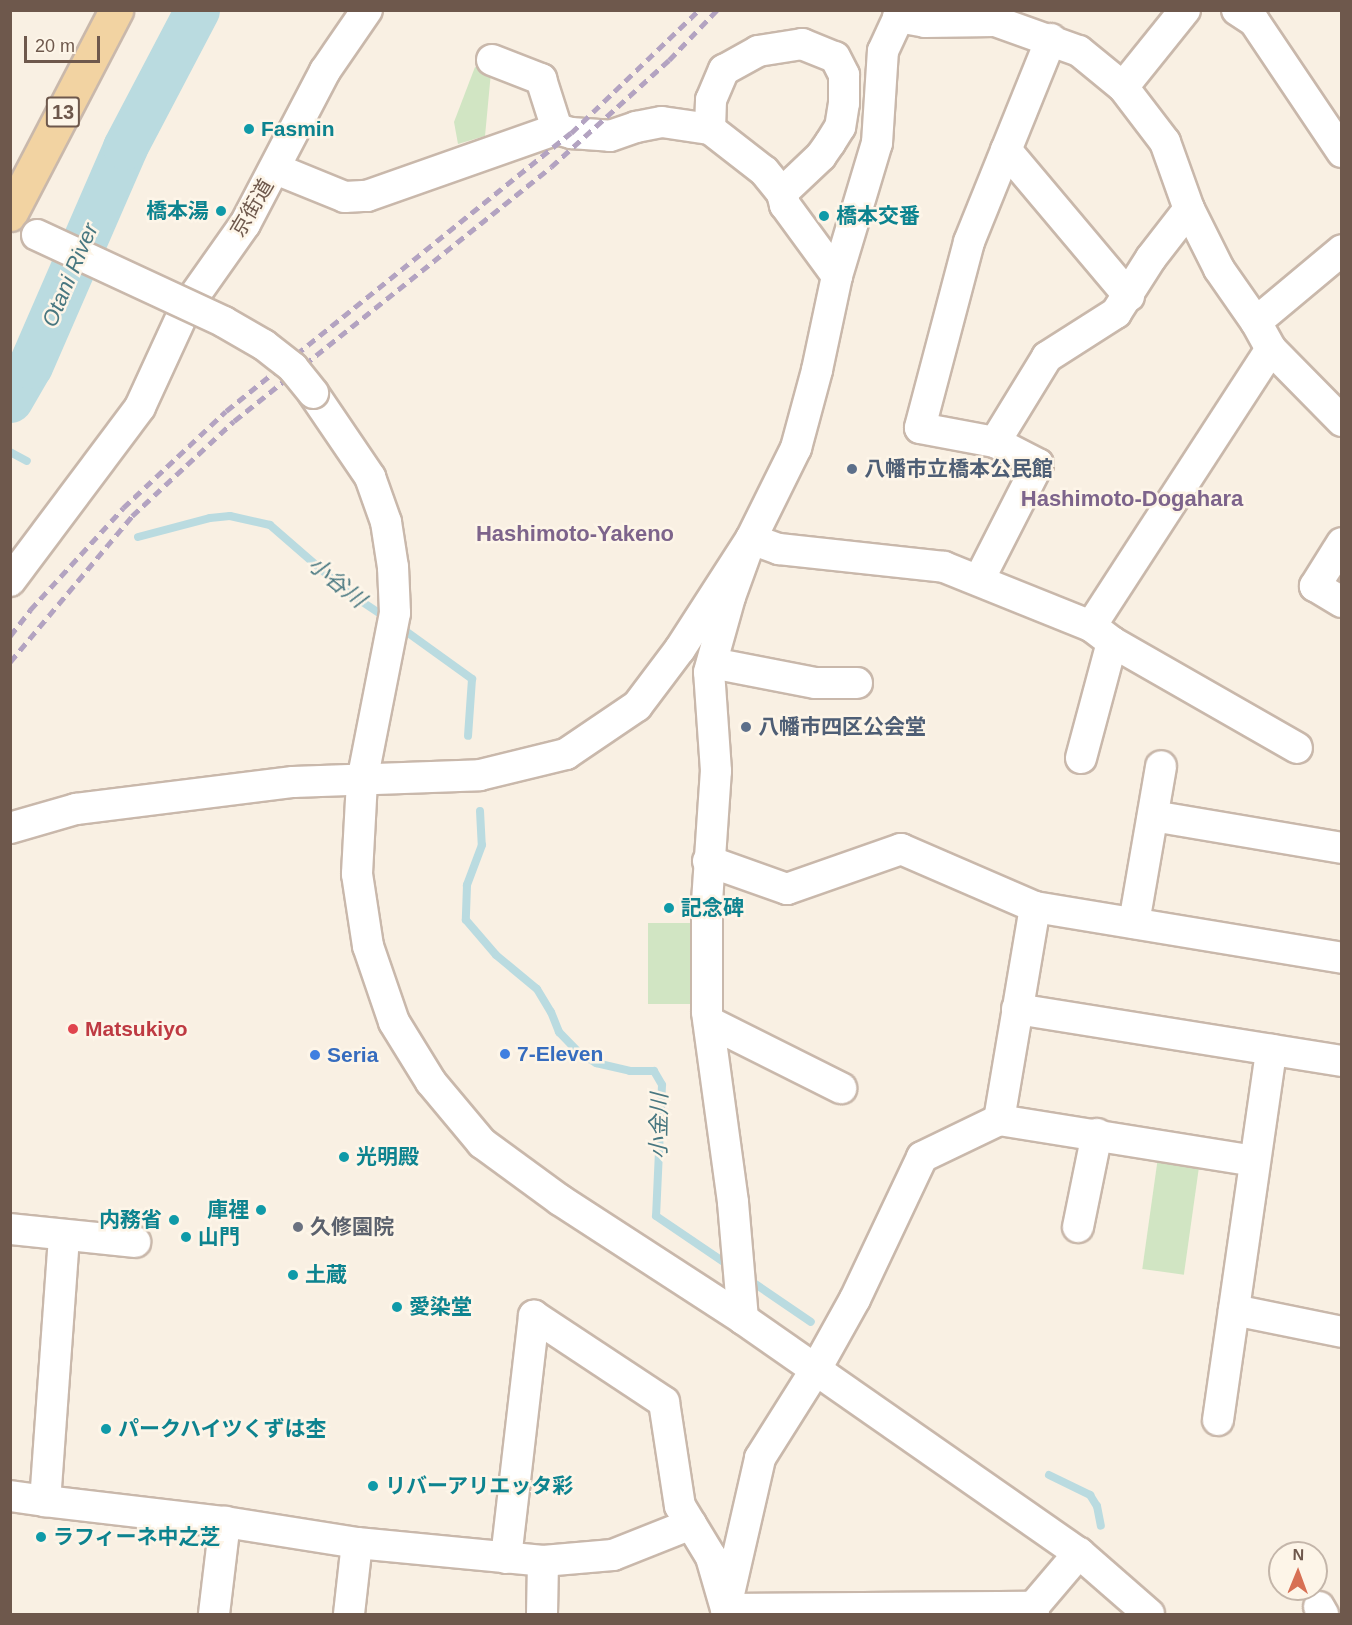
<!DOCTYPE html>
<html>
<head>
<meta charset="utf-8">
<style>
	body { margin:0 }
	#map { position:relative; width:1352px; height:1625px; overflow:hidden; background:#f9f0e3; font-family:Arial,"Noto Sans JP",sans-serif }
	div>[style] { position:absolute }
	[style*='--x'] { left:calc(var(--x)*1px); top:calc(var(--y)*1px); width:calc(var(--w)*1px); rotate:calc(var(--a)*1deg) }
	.green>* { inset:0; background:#d1e5c3; transform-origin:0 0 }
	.stream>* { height:8px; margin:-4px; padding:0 4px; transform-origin:4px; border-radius:4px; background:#badbe0 }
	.river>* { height:45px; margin:-22.5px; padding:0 22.5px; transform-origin:22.5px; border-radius:22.5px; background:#badbe0 }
	.roads { filter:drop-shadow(2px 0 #c9b8ab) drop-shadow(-2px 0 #c9b8ab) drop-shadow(0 2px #c9b8ab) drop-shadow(0 -2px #c9b8ab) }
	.minor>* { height:30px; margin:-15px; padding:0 15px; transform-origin:15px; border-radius:15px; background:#fff }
	.major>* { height:33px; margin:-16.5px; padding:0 16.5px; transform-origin:16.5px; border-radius:16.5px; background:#f2d3a2 }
	.rail>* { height:4.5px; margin-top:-2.25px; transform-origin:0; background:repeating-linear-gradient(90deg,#b3a3c1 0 9px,transparent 0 15px) }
	.bridges { filter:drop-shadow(2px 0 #c9b8ab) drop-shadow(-2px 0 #c9b8ab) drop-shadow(0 2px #c9b8ab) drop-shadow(0 -2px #c9b8ab) }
	.minor-bridge>* { height:30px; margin:-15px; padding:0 15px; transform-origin:15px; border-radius:15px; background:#fff }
	.dots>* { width:16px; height:16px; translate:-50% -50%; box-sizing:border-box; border:3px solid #fdf5e8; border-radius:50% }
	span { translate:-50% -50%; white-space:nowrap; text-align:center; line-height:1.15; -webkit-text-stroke:5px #fdf5e8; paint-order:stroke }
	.shield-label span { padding:2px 4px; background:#fdf5e8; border:2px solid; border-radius:4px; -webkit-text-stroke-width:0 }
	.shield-label { font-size:20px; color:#6e584c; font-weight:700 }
	.culture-label { font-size:21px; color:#0d838f; font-weight:700 }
	.left { translate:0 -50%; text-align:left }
	.right { translate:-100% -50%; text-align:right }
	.street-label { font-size:21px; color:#6e584c }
	.service-label { font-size:21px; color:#4e5e75; font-weight:700 }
	.health-label { font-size:21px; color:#be3a42; font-weight:700 }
	.shop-label { font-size:21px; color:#366cbe; font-weight:700 }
	.worship-label { font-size:21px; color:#5b616d; font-weight:700 }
	.water-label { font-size:22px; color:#487780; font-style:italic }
	.neighbourhood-label { font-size:22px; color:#7d648b; font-weight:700 }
	.frame { position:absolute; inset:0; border:12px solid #6e584c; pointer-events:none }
	.north { position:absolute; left:1268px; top:1541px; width:60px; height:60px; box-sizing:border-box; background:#fdf5e8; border:2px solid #c4b6aa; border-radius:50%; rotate:1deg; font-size:16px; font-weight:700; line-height:24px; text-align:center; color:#6e584c }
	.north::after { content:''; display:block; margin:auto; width:21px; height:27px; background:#d77054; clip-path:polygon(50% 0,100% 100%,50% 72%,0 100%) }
	.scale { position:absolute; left:24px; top:36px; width:76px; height:27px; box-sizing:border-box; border:3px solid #6e584c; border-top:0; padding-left:8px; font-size:18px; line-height:21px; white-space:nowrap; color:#6e584c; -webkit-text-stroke:4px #fdf5e8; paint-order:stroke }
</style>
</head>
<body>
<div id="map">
	<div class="green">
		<i style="clip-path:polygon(475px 67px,491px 72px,485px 136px,458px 144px,454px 122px)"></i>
		<i style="left:648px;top:923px;width:48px;height:81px"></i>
		<i style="left:1158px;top:1157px;width:42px;height:113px;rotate:8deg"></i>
	</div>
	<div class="stream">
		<i style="--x:10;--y:452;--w:19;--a:28"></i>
		<i style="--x:138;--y:537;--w:74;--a:-14.8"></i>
		<i style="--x:210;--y:518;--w:20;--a:-6"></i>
		<i style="--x:230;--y:516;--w:41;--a:12.7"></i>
		<i style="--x:270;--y:525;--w:101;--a:41"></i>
		<i style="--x:346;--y:591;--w:50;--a:33.7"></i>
		<i style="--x:400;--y:627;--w:89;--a:35.8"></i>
		<i style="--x:472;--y:679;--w:57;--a:94"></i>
		<i style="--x:480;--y:811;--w:34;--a:87"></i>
		<i style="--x:482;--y:845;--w:43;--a:110.6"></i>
		<i style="--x:467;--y:885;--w:35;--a:92"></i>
		<i style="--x:466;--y:920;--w:46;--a:49.4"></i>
		<i style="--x:496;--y:955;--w:53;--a:39.7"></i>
		<i style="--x:537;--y:989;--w:27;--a:59"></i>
		<i style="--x:551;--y:1012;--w:22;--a:68"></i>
		<i style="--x:559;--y:1032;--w:29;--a:46"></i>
		<i style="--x:579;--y:1053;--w:20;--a:30"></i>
		<i style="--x:596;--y:1063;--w:35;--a:13"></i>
		<i style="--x:630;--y:1071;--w:24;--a:0"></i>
		<i style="--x:654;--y:1071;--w:16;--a:60"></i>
		<i style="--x:662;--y:1085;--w:131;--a:92.6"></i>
		<i style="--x:656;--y:1216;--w:91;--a:34.2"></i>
		<i style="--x:748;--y:1279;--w:76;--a:34.3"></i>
		<i style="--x:1049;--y:1475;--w:46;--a:26"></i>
		<i style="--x:1090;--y:1495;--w:13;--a:58"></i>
		<i style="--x:1097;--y:1506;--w:20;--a:79"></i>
	</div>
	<div class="river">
		<i style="--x:10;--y:400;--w:39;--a:-60"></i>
		<i style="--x:30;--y:366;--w:239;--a:-66.5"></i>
		<i style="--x:125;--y:147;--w:155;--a:-62.3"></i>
	</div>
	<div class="roads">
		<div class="minor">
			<i style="--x:1237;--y:10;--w:20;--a:33"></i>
			<i style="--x:1254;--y:21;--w:158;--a:56.1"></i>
			<i style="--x:898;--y:17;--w:27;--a:10"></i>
			<i style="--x:925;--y:22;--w:70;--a:-0.8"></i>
			<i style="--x:995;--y:21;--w:89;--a:19.7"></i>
			<i style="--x:1079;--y:51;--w:57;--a:39.3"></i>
			<i style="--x:1123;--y:87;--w:69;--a:52.6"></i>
			<i style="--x:1165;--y:142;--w:71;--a:70.3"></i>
			<i style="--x:1189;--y:209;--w:67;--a:63.4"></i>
			<i style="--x:1219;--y:269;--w:65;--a:55.1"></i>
			<i style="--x:1256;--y:322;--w:31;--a:61"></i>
			<i style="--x:1271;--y:349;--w:101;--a:45.4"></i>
			<i style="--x:1051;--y:39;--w:219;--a:112"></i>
			<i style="--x:969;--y:242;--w:192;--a:104.8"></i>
			<i style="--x:920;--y:428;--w:76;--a:10.6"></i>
			<i style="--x:995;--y:442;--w:100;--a:-58.5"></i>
			<i style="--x:1047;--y:357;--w:82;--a:-32.5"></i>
			<i style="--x:1116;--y:313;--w:65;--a:-57.5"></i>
			<i style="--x:1151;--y:258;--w:62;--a:-52.2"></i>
			<i style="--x:492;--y:60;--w:53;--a:21.2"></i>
			<i style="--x:541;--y:79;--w:52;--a:72.3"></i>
			<i style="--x:1123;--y:87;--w:99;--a:-51.2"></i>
			<i style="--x:1006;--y:150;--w:191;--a:49.9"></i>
			<i style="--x:276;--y:169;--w:74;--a:22.1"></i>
			<i style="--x:345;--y:197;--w:22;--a:-3"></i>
			<i style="--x:367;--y:196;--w:201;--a:-19.4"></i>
			<i style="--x:557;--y:129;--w:15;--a:16"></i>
			<i style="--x:571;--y:133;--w:39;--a:4"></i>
			<i style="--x:610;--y:136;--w:28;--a:-19"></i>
			<i style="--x:636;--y:127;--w:26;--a:-11"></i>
			<i style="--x:662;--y:122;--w:49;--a:8.3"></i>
			<i style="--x:837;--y:276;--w:139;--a:-73.3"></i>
			<i style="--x:877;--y:143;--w:92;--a:-86.3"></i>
			<i style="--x:883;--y:51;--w:45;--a:-65.1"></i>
			<i style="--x:1256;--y:322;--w:112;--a:-39.9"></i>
			<i style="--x:313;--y:393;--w:102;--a:55.8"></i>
			<i style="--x:370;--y:477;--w:48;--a:70.4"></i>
			<i style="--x:386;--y:522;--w:46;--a:81.2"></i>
			<i style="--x:393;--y:567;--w:46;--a:87.5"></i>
			<i style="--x:395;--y:613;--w:171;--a:101.1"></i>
			<i style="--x:362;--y:781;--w:93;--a:93.1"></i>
			<i style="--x:357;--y:874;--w:73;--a:81.3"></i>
			<i style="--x:368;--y:946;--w:80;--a:71.1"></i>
			<i style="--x:394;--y:1022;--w:70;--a:58.3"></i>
			<i style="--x:431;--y:1082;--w:80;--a:50.1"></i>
			<i style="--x:482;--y:1143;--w:97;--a:36.2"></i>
			<i style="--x:560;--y:1200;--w:218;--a:33"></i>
			<i style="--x:743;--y:1319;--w:409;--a:34.9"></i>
			<i style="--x:1079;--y:1553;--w:93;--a:41.1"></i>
			<i style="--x:1342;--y:543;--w:51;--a:122.1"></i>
			<i style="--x:1315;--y:586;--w:31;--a:31"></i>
			<i style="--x:979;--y:580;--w:130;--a:-63"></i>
			<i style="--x:1038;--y:464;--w:48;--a:-152.9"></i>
			<i style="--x:10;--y:581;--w:217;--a:-53.2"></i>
			<i style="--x:140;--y:407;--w:108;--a:-65.3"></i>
			<i style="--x:185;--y:309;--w:104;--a:-54.8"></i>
			<i style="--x:245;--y:224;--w:173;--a:-62.4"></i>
			<i style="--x:325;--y:71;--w:74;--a:-55.5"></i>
			<i style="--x:1091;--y:626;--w:26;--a:37"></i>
			<i style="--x:1112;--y:642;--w:213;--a:29.8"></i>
			<i style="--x:712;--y:663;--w:105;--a:11"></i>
			<i style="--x:815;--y:683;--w:42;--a:0"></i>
			<i style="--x:1081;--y:758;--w:120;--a:-75"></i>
			<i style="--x:1153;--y:816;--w:192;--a:9.6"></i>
			<i style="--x:10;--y:828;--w:69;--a:-16.1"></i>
			<i style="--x:76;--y:809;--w:219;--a:-7.1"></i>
			<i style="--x:293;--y:782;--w:187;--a:-2.1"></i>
			<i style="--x:480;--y:775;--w:89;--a:-13.7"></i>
			<i style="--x:566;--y:754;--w:86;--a:-34.1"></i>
			<i style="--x:637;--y:706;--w:71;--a:-53"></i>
			<i style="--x:680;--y:649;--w:131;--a:-57.2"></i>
			<i style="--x:751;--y:539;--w:102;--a:-63.7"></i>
			<i style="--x:796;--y:448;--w:81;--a:-74.9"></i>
			<i style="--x:817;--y:370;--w:96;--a:-78"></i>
			<i style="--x:837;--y:276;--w:88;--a:-126.2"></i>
			<i style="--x:785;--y:205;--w:12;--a:-104"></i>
			<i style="--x:782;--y:193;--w:28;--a:-129"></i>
			<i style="--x:764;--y:171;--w:68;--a:-142.1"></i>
			<i style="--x:710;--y:129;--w:29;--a:-88"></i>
			<i style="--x:711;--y:100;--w:33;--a:-67"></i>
			<i style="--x:724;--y:70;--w:39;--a:-29"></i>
			<i style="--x:758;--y:51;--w:45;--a:-9"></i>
			<i style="--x:802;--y:44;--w:35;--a:22"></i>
			<i style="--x:835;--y:57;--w:20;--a:63"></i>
			<i style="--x:844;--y:75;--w:28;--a:90"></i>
			<i style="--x:844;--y:103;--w:24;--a:99"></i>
			<i style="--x:840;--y:127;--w:19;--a:122"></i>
			<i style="--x:830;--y:143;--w:16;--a:125"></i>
			<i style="--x:821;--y:156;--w:54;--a:136.5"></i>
			<i style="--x:708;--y:861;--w:84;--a:19.5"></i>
			<i style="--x:787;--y:889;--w:121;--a:-19.3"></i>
			<i style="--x:901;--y:849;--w:146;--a:23.4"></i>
			<i style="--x:1035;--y:907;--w:311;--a:9.4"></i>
			<i style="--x:1134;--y:923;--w:159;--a:-80.2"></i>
			<i style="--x:1017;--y:1009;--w:329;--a:9.1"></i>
			<i style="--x:709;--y:1022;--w:148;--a:26.6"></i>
			<i style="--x:999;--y:1120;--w:216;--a:-80.4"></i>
			<i style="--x:1078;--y:1227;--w:95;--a:-78.5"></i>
			<i style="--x:10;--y:1229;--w:126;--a:5.9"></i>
			<i style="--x:64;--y:1237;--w:265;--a:94.1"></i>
			<i style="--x:45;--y:1501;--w:181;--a:6.7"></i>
			<i style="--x:225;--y:1522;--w:134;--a:9"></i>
			<i style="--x:357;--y:1543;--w:187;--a:5.5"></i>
			<i style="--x:543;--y:1561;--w:70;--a:-4.9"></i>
			<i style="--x:613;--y:1555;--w:84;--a:-21.7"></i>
			<i style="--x:1234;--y:1310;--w:110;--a:11.5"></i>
			<i style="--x:743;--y:1319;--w:117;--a:-94.9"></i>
			<i style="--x:733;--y:1202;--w:192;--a:-97.8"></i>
			<i style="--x:707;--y:1012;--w:110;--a:-90"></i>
			<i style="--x:707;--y:902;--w:131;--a:-86.1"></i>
			<i style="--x:716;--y:771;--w:99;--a:-94"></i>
			<i style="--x:709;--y:672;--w:78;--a:-74.4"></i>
			<i style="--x:730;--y:597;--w:62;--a:-70.1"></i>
			<i style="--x:751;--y:539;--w:30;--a:20"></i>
			<i style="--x:779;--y:549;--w:166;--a:6.2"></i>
			<i style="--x:944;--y:567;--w:158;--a:21.9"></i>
			<i style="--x:1091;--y:626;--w:330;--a:-57"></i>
			<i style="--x:1218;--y:1420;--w:374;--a:-81.8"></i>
			<i style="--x:10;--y:1496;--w:35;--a:8"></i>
			<i style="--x:506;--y:1558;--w:244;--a:-83.4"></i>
			<i style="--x:534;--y:1316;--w:156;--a:33.5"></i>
			<i style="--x:664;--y:1402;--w:105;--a:81.3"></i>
			<i style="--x:680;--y:1506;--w:60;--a:58.7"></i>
			<i style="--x:711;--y:1557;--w:54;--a:73.9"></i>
			<i style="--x:726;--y:1609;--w:307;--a:-0.4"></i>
			<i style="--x:1033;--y:1607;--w:7;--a:82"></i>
			<i style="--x:726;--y:1607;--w:153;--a:-77.1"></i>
			<i style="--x:760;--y:1458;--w:105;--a:-57.8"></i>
			<i style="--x:816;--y:1369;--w:80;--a:-60.9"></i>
			<i style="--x:855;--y:1299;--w:157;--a:-64.7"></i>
			<i style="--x:922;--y:1157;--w:85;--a:-25.7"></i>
			<i style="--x:999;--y:1120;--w:259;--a:9.1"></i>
			<i style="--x:1033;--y:1607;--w:71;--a:-49.6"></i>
			<i style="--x:1319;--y:1607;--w:8;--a:60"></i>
			<i style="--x:214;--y:1614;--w:93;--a:-83.2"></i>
			<i style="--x:349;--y:1614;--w:71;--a:-83.6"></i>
			<i style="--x:542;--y:1614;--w:53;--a:-88.9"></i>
		</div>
		<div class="major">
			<i style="--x:10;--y:214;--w:230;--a:-62.5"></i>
		</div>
	</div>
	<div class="rail">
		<i style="--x:10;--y:636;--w:33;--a:-52"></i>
		<i style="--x:30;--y:610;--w:138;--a:-47.6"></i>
		<i style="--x:123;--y:508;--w:141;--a:-43.3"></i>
		<i style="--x:226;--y:411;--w:443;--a:-38.9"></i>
		<i style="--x:571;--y:133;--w:178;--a:-43.9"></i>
		<i style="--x:10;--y:662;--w:190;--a:-50.1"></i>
		<i style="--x:132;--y:516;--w:139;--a:-43"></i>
		<i style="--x:234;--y:421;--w:406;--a:-38.7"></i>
		<i style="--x:551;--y:167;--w:159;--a:-42.2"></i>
		<i style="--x:669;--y:60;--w:69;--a:-46.2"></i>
	</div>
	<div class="bridges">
		<div class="minor-bridge">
			<i style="--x:37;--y:235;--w:206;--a:24.9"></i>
			<i style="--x:224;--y:322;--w:46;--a:29.9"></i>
			<i style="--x:264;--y:345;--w:37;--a:38"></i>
			<i style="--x:293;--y:368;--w:32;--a:51"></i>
		</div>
	</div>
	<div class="dots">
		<i style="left:249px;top:129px;background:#0f9aa8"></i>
		<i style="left:221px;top:211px;background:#0f9aa8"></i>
		<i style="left:824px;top:216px;background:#0f9aa8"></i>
		<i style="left:852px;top:469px;background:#5c6f8a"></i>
		<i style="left:746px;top:727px;background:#5c6f8a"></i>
		<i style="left:669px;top:908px;background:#0f9aa8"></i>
		<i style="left:73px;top:1029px;background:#e0444e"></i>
		<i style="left:505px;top:1054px;background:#3f7fe0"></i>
		<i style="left:315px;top:1055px;background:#3f7fe0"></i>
		<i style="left:344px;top:1157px;background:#0f9aa8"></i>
		<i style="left:261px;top:1210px;background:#0f9aa8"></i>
		<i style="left:174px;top:1220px;background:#0f9aa8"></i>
		<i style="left:298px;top:1227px;background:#6b7280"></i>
		<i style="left:186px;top:1237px;background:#0f9aa8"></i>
		<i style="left:293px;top:1275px;background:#0f9aa8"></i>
		<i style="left:397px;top:1307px;background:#0f9aa8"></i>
		<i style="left:106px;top:1429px;background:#0f9aa8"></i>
		<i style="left:373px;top:1486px;background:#0f9aa8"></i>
		<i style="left:41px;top:1537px;background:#0f9aa8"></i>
	</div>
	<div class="shield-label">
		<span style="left:63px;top:112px">13</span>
	</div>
	<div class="culture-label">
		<span class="left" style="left:261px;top:129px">Fasmin</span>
		<span class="right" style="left:209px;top:211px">橋本湯</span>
		<span class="left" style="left:836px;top:216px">橋本交番</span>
		<span class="left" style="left:681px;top:908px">記念碑</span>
		<span class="left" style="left:356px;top:1157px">光明殿</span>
		<span class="right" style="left:249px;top:1210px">庫裡</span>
		<span class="right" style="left:162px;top:1220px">内務省</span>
		<span class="left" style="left:198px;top:1237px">山門</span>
		<span class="left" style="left:305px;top:1275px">土蔵</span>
		<span class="left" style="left:409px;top:1307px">愛染堂</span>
		<span class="left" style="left:118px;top:1429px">パークハイツくずは杢</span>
		<span class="left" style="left:385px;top:1486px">リバーアリエッタ彩</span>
		<span class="left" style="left:53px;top:1537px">ラフィーネ中之芝</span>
	</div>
	<div class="street-label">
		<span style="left:252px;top:208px;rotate:-59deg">京街道</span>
	</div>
	<div class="service-label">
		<span class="left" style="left:864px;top:469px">八幡市立橋本公民館</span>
		<span class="left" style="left:758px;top:727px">八幡市四区公会堂</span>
	</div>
	<div class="health-label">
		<span class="left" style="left:85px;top:1029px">Matsukiyo</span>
	</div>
	<div class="shop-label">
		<span class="left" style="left:517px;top:1054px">7-Eleven</span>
		<span class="left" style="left:327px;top:1055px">Seria</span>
	</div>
	<div class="worship-label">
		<span class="left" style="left:310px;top:1227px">久修園院</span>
	</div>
	<div class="water-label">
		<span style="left:70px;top:275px;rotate:-67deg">Otani River</span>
		<span style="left:337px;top:582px;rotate:39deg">小谷川</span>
		<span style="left:659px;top:1126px;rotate:-89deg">小金川</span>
	</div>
	<div class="neighbourhood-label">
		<span style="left:1132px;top:499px">Hashimoto-Dogahara</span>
		<span style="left:575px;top:534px">Hashimoto-Yakeno</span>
	</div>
	<div class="frame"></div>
	<div class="north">N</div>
	<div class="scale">20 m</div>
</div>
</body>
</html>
